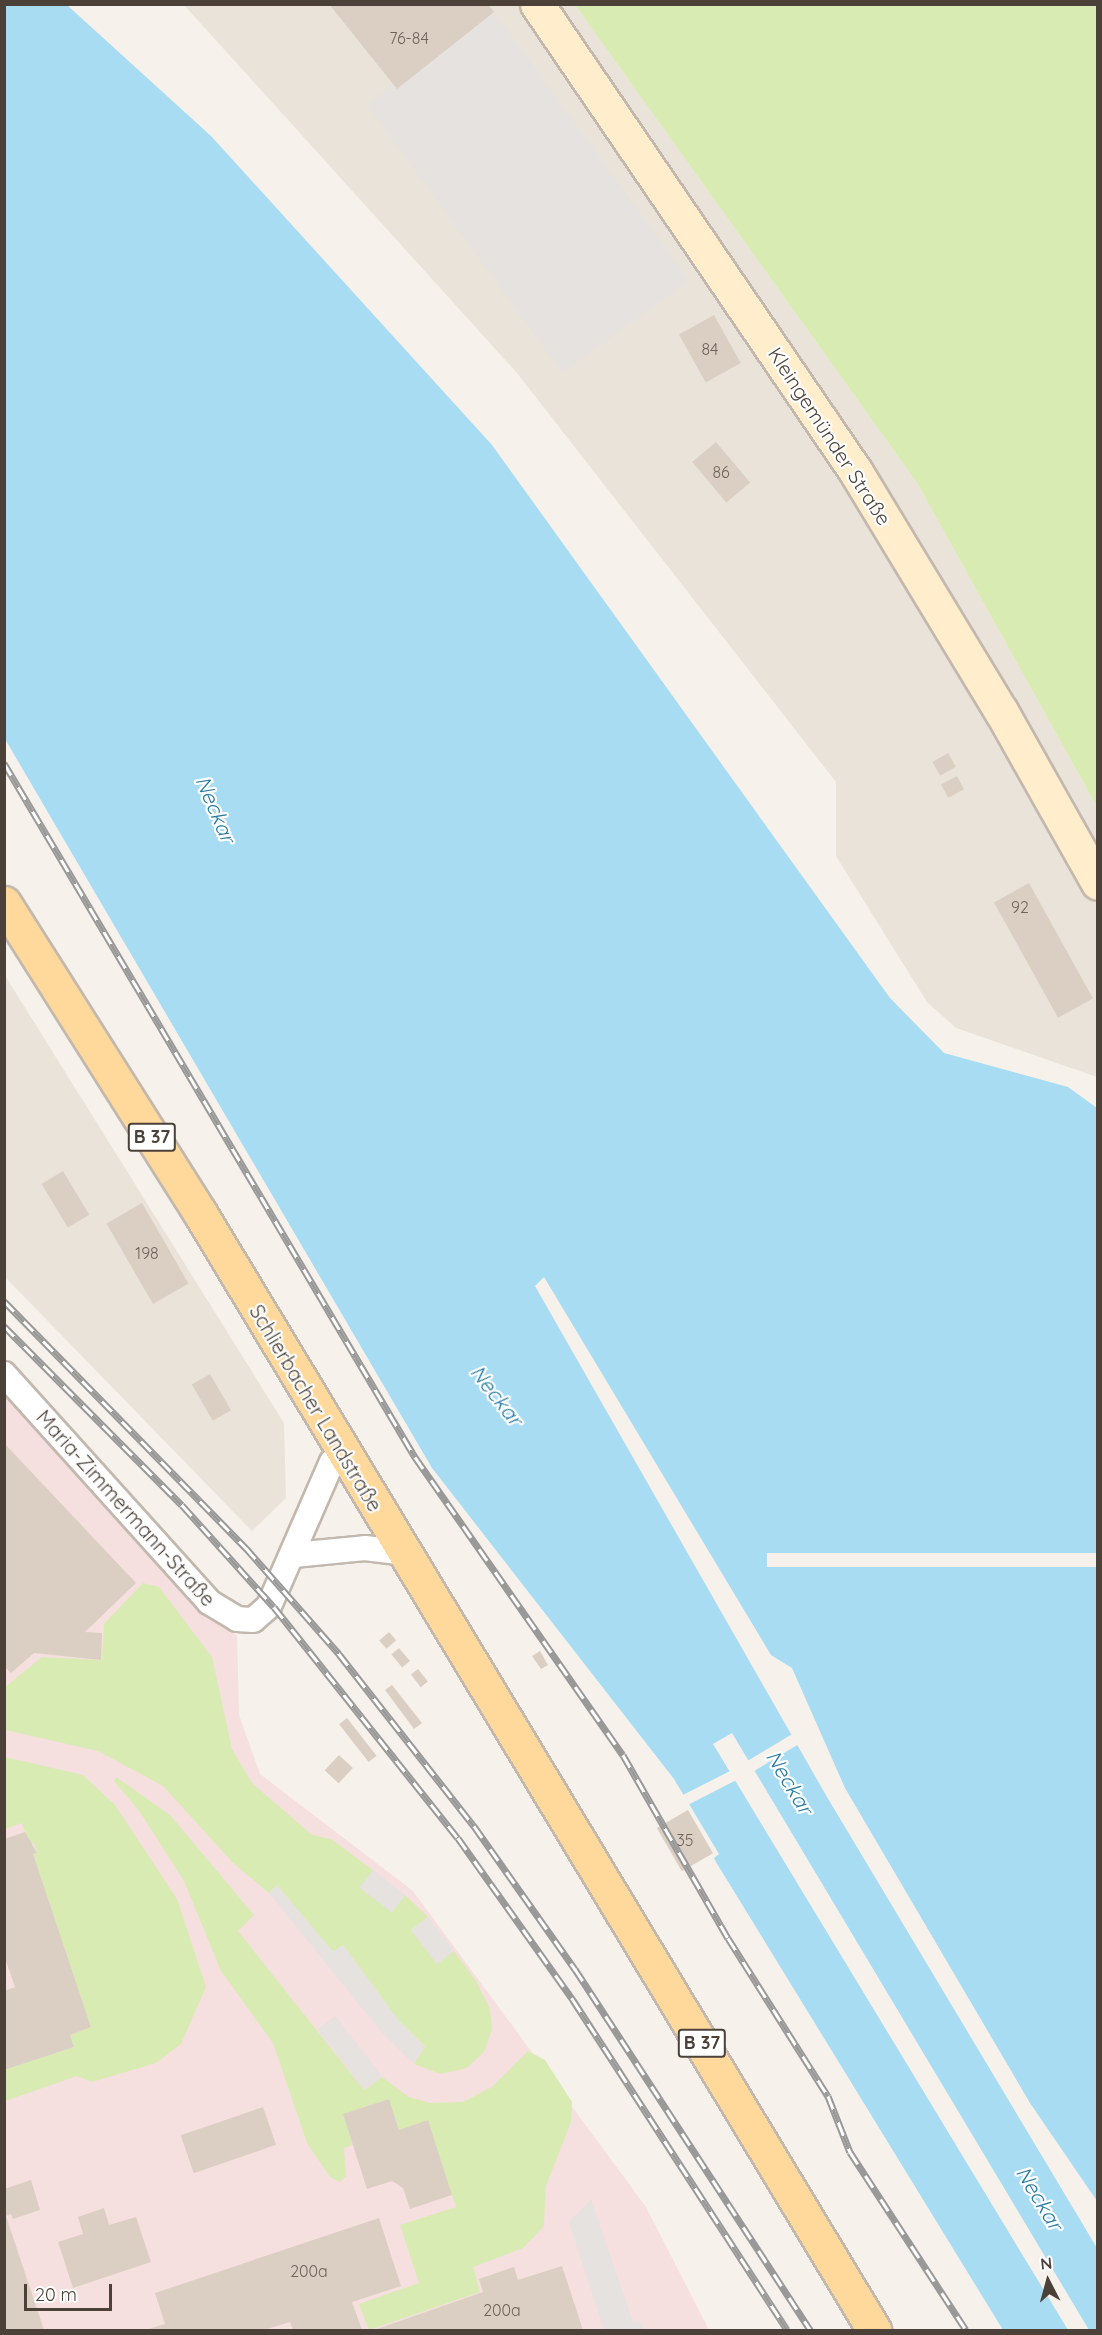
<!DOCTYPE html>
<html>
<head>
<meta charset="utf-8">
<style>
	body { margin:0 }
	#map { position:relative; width:1102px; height:2335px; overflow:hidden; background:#f6f1eb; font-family:Quicksand,sans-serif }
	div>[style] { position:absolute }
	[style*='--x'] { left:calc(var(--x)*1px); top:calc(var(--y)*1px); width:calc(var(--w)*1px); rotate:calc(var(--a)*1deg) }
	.residential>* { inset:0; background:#eae3d9 }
	.medical>* { inset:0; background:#f6dfdf }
	.green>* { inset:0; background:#d8ebb3 }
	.parking>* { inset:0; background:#e5e2df; transform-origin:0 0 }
	.water>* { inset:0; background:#a7dcf3 }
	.pier>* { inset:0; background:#f6f1eb; transform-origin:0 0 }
	.building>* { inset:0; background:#dbcfc3; transform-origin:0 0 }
	.roads { filter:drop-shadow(2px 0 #c2b8ad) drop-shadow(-2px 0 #c2b8ad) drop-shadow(0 2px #c2b8ad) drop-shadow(0 -2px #c2b8ad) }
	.street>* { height:24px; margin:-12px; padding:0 12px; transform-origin:12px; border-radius:12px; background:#fff }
	.secondary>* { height:33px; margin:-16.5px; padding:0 16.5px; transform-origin:16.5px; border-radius:16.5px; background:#ffedcc }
	.primary>* { height:33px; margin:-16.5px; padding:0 16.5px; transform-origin:16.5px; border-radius:16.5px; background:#ffd89b }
	.rail>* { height:7px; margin-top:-3.5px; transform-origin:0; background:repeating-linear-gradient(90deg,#fff 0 14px,#999 0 28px); box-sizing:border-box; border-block:2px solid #999 }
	span { translate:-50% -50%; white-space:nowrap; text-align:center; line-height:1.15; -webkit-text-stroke:4.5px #fff; paint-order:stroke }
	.number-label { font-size:16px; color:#6f645b }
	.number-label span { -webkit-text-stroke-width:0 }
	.shield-label span { padding:2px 4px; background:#fff; border:2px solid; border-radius:4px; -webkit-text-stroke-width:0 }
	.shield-label { font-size:18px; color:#4b4138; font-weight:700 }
	.street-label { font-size:20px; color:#4b4138 }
	.water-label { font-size:21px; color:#287ba2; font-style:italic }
	.frame { position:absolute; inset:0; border:6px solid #4b4138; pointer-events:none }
	.north { position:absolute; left:1018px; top:2251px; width:60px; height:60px; -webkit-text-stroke:4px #fff; paint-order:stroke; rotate:354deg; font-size:16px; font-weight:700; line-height:24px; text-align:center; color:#4b4138 }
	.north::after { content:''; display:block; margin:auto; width:21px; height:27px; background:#4b4138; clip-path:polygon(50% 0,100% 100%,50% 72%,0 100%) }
	.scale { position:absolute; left:24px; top:2284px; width:88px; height:27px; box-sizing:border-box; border:3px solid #4b4138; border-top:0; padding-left:8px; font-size:18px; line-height:21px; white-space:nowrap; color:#4b4138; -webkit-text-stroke:4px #fff; paint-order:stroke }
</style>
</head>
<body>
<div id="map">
	<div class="residential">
		<i style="clip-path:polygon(184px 5px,575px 5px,917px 483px,1097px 807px,1097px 1077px,956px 1028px,927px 1002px,836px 856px,836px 782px,517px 373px)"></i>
		<i style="clip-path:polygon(4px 974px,284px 1423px,286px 1498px,252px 1531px,5px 1277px)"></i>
	</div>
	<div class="medical">
		<i style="clip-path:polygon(4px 1391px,176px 1583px,237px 1636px,239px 1715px,260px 1774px,413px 1891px,646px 2207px,709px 2330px,5px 2330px)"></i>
	</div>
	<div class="green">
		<i style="clip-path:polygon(575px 5px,1097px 5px,1097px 807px,917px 483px)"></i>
		<i style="clip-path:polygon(143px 1583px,159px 1587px,212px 1657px,232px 1749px,252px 1783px,312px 1835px,331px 1839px,373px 1870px,360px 1888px,392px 1912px,405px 1895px,428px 1917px,411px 1930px,437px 1964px,454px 1951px,476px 1981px,490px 2009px,492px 2029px,484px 2052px,467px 2068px,441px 2074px,414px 2064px,425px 2046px,399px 2021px,343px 1945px,333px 1952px,277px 1885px,269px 1893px,233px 1863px,163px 1786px,98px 1751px,5px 1730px,4px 1688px,42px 1657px,102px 1660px,104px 1624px)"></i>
		<i style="clip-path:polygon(5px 1757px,83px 1775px,115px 1805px,177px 1899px,206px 1987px,181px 2044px,156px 2063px,92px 2082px,77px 2076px,5px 2101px,4px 2070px,74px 2047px,70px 2035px,91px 2027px,33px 1854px,37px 1852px,34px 1843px,29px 1844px,22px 1823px,5px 1829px)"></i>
		<i style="clip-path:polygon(116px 1777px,170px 1815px,254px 1915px,238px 1931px,364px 2090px,382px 2077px,409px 2097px,430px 2103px,463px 2102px,492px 2087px,528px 2051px,545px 2060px,572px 2102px,571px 2122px,546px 2186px,544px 2226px,523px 2248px,473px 2267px,480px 2292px,369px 2330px,359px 2304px,419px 2283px,400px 2225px,456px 2207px,428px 2121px,399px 2130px,389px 2099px,343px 2114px,353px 2145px,344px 2148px,346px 2176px,340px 2182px,330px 2177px,307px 2143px,273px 2043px,221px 1971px,184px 1881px,140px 1812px,114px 1781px)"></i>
	</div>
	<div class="parking">
		<i style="left:494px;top:12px;width:332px;height:157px;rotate:54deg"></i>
		<i style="left:373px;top:1870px;width:41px;height:22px;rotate:38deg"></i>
		<i style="clip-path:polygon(277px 1885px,333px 1952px,343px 1945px,399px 2021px,425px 2047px,414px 2064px,383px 2034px,269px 1893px)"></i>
		<i style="left:428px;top:1917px;width:43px;height:21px;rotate:53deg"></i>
		<i style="left:335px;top:2016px;width:77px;height:22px;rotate:52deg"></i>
		<i style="clip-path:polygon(591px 2200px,633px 2322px,640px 2321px,644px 2330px,604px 2330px,569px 2222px)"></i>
	</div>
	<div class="water">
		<i style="clip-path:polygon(4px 5px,67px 5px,211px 136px,492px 445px,890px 998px,944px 1053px,1068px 1087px,1097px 1108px,1097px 2201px,1030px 2103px,845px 1788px,792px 1668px,771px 1655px,544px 1277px,535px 1286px,827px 1797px,1097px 2248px,1097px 2330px,1089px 2330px,732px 1733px,713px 1744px,1068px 2330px,1003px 2330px,716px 1862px,714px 1858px,719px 1854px,674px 1779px,432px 1468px,5px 739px)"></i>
	</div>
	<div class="pier">
		<i style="left:1097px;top:1553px;width:14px;height:330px;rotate:90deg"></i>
		<i style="left:794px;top:1733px;width:12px;height:56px;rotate:59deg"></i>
		<i style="left:732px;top:1770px;width:11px;height:58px;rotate:63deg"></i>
	</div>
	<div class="building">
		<i style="clip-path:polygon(329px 4px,488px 4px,494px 12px,397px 89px)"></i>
		<i style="left:714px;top:315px;width:55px;height:40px;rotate:61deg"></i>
		<i style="left:716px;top:442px;width:53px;height:31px;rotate:50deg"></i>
		<i style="left:948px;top:753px;width:16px;height:18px;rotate:60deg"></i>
		<i style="left:957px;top:776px;width:15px;height:18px;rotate:62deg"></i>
		<i style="left:1029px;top:883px;width:132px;height:40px;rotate:61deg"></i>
		<i style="left:63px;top:1171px;width:51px;height:25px;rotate:59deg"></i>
		<i style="left:142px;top:1203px;width:93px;height:41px;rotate:60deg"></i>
		<i style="left:210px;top:1374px;width:42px;height:21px;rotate:60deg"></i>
		<i style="clip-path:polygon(4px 1443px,136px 1583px,85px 1632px,102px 1633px,101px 1660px,34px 1653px,11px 1673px,4px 1666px)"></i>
		<i style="left:389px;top:1632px;width:11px;height:13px;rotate:49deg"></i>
		<i style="left:399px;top:1648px;width:17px;height:10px;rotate:50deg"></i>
		<i style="clip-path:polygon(540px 1651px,548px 1665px,541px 1669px,532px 1656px)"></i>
		<i style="left:418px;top:1669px;width:16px;height:9px;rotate:52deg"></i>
		<i style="clip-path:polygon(392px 1685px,422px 1723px,414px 1729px,385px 1690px)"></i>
		<i style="left:347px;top:1718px;width:48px;height:10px;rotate:52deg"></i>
		<i style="left:339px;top:1755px;width:19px;height:21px;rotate:43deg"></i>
		<i style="left:688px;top:1810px;width:50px;height:36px;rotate:60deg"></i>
		<i style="clip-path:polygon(25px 1832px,37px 1853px,33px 1854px,91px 2027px,70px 2035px,74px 2047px,4px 2070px,4px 1991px,15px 1987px,4px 1955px,4px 1839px)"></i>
		<i style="clip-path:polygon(389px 2099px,399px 2130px,428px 2120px,452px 2195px,410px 2209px,403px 2188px,392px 2181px,367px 2189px,343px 2114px)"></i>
		<i style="left:263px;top:2107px;width:40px;height:87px;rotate:71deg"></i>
		<i style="clip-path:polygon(31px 2180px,40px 2210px,13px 2219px,11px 2214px,6px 2216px,44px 2330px,4px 2330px,4px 2189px)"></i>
		<i style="clip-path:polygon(104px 2208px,109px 2225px,136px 2217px,151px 2262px,73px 2288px,58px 2242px,83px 2234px,78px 2217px)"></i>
		<i style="clip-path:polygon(379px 2218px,401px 2286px,352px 2302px,362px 2330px,293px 2330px,290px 2322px,264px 2330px,145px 2330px,165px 2324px,155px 2293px)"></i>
		<i style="clip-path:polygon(562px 2266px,583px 2330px,374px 2330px,483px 2292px,479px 2279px,514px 2267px,518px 2280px)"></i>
	</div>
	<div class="roads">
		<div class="street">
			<i style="--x:4;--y:1374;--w:307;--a:48"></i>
			<i style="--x:209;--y:1602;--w:33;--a:31"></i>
			<i style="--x:237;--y:1619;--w:16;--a:4"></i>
			<i style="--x:253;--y:1620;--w:21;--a:-41"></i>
			<i style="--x:269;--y:1606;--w:157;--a:-66.4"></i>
			<i style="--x:332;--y:1462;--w:14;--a:-36"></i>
			<i style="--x:294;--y:1555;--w:71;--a:-5.6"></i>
			<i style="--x:365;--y:1548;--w:39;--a:7"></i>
		</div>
		<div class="secondary">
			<i style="--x:537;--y:4;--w:566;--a:55.72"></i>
			<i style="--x:856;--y:472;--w:280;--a:58.8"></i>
			<i style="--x:1001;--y:711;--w:197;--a:60.6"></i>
		</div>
		<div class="primary">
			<i style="--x:4;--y:903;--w:367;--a:57.7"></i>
			<i style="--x:200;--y:1213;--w:1305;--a:58.89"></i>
		</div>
	</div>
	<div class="rail">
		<i style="--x:4;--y:763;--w:807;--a:59.37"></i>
		<i style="--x:415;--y:1457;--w:363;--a:55.1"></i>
		<i style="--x:623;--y:1755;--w:211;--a:60.2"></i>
		<i style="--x:728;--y:1938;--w:187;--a:57.7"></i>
		<i style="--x:828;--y:2096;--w:60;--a:68.6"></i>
		<i style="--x:850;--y:2152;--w:212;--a:56.9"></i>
		<i style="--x:4;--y:1301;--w:346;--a:45.6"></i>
		<i style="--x:246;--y:1548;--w:141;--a:48.7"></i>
		<i style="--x:339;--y:1654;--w:219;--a:51.9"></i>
		<i style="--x:474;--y:1826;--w:175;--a:54.8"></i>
		<i style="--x:575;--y:1969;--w:431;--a:56.9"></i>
		<i style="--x:4;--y:1326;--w:252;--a:45.2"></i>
		<i style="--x:182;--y:1505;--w:137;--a:48"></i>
		<i style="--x:274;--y:1607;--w:295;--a:51.5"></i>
		<i style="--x:458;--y:1838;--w:199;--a:54.6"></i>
		<i style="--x:573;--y:2000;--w:393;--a:57"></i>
	</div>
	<div class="number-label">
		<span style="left:409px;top:38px">76-84</span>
		<span style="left:710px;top:349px">84</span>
		<span style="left:721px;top:472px">86</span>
		<span style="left:1020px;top:907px">92</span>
		<span style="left:147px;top:1253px">198</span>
		<span style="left:685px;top:1840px">35</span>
		<span style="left:309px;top:2271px">200a</span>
		<span style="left:502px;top:2310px">200a</span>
	</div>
	<div class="shield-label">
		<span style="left:152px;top:1137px">B 37</span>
		<span style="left:702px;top:2043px">B 37</span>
	</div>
	<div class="street-label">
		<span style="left:830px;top:436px;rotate:57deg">Kleingemünder Straße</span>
		<span style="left:316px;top:1408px;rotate:59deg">Schlierbacher Landstraße</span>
		<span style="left:126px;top:1508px;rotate:48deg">Maria-Zimmermann-Straße</span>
	</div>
	<div class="water-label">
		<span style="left:216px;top:809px;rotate:67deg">Neckar</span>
		<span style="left:497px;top:1395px;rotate:52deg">Neckar</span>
		<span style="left:790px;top:1782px;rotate:59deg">Neckar</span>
		<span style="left:1040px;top:2198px;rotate:59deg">Neckar</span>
	</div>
	<div class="frame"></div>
	<div class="north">N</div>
	<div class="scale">20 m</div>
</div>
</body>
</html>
